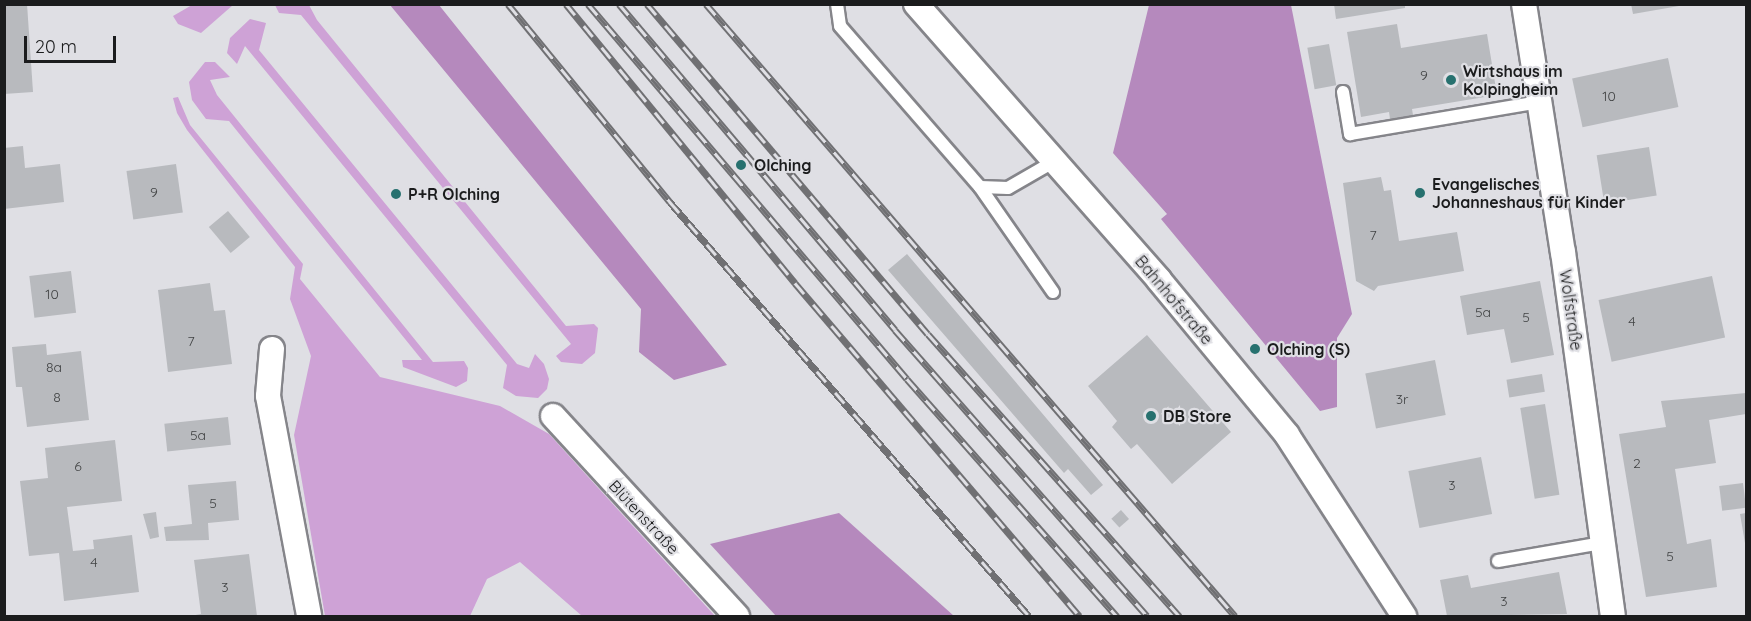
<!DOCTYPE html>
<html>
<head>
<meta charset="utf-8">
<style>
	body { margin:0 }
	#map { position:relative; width:1751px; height:621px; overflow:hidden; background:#dfdfe4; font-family:Quicksand,sans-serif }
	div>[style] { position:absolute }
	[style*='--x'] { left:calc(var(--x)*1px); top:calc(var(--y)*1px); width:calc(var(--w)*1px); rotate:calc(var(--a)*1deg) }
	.green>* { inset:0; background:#cea2d6 }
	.forest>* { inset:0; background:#b589bd }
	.building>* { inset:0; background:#b8babe; transform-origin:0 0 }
	.roads { filter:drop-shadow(2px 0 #85858a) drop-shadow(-2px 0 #85858a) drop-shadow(0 2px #85858a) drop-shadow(0 -2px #85858a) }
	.service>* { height:12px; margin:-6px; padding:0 6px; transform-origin:6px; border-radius:6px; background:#fff }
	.minor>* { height:24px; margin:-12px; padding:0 12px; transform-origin:12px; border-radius:12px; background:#fff }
	.rail>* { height:7px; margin-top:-3.5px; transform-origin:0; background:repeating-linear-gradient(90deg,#dfdfe4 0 14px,#707073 0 28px); box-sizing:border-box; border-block:2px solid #707073 }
	.dots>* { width:16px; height:16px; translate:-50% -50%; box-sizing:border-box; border:3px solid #dfdfe4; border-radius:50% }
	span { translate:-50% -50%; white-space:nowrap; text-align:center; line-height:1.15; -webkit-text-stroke:4.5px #dfdfe4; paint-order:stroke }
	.number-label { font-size:14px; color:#424445 }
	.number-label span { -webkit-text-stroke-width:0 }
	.poi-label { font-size:16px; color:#1b1c1d; font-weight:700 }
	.left { translate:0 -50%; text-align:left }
	.street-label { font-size:16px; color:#1b1c1d }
	.frame { position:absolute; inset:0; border:6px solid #1b1c1d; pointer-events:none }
	.scale { position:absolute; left:24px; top:36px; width:92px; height:27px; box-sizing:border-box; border:3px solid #1b1c1d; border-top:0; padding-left:8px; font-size:18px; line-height:21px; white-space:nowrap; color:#1b1c1d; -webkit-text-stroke:4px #dfdfe4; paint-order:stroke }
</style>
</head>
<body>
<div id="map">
	<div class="green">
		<i style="clip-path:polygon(192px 5px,233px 5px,201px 33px,178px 24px,173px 16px)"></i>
		<i style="clip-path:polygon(275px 5px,309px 5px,317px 20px,566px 326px,594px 324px,598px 328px,595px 353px,582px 364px,561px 362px,556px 356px,571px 344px,301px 15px,279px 13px)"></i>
		<i style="clip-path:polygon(250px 19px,266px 23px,259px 50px,517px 364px,529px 368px,535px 354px,544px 364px,549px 379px,547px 389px,538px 398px,516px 396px,503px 388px,507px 365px,245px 46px,237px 64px,227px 53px,230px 38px)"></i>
		<i style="clip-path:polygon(205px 62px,215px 62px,230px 77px,210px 80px,217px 95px,433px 362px,464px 361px,468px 368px,467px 381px,456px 387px,403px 367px,402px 360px,422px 360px,229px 121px,206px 119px,192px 100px,189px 82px)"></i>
		<i style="clip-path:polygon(178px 97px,190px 125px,303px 264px,300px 279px,380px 377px,500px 406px,549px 434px,715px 616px,582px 616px,520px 562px,487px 579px,470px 616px,325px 616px,294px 435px,311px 356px,290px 299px,295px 267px,187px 130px,177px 113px,173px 98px)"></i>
	</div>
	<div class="forest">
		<i style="clip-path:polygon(390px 5px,439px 5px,727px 365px,674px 380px,639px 352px,641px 309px)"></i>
		<i style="clip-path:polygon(1149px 5px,1291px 5px,1352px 314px,1337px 338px,1337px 407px,1320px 411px,1161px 219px,1167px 214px,1113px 153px)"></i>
		<i style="clip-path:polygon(839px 513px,954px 616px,776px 616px,710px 544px)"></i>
	</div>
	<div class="building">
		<i style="clip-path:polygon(4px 4px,27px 4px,33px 92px,4px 94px)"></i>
		<i style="clip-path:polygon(1334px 4px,1405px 4px,1405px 8px,1336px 19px)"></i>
		<i style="clip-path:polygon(1631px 4px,1679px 4px,1679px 6px,1633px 14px)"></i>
		<i style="clip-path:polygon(1397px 24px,1401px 48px,1487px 34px,1497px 95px,1412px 109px,1413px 115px,1390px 119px,1389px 112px,1361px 117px,1347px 32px)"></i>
		<i style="left:1329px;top:44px;width:42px;height:22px;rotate:80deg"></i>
		<i style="left:1668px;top:58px;width:50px;height:98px;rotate:78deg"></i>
		<i style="clip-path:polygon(23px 146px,25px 168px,60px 164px,64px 202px,4px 209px,4px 148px)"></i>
		<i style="left:1649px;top:147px;width:49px;height:53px;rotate:81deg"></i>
		<i style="left:176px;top:164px;width:49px;height:50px;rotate:82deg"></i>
		<i style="clip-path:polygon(1381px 177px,1384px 191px,1391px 190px,1399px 241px,1457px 232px,1464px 271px,1378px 286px,1374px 291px,1356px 281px,1343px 183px)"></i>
		<i style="left:228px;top:211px;width:34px;height:25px;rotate:50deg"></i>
		<i style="clip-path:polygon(907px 254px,1103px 485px,1091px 495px,1068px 469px,1064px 473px,888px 270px)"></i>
		<i style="left:71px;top:271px;width:42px;height:42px;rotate:83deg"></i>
		<i style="left:1712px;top:276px;width:63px;height:116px;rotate:78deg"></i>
		<i style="clip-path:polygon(1540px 281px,1554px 355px,1511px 363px,1504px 329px,1467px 335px,1460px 296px)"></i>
		<i style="clip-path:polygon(210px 283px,214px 311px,225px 310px,232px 364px,168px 372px,158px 290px)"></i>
		<i style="clip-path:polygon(1147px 335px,1231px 432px,1172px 484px,1137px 444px,1131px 449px,1112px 427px,1117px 421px,1088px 386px)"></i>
		<i style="clip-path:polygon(46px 344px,47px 355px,81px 351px,89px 420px,27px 427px,22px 387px,16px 387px,12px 347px)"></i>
		<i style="left:1435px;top:360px;width:56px;height:71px;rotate:79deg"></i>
		<i style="left:1542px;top:374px;width:18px;height:36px;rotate:81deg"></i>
		<i style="clip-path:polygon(1746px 393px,1746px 414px,1709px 420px,1716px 463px,1675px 469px,1687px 544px,1711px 539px,1717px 587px,1646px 597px,1619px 434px,1666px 427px,1661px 401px)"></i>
		<i style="left:1545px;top:404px;width:92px;height:25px;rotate:81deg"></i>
		<i style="left:228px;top:417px;width:28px;height:64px;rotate:84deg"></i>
		<i style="clip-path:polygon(115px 440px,122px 501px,67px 507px,73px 551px,94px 549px,93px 540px,132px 535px,139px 592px,64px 601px,59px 553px,29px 556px,20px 481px,48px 478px,45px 448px)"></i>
		<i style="left:1481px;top:457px;width:58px;height:74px;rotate:79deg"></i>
		<i style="clip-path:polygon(236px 481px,239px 520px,208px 523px,209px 540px,166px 541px,164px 527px,192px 524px,188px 485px)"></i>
		<i style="left:1743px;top:483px;width:25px;height:24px;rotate:83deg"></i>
		<i style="left:1121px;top:510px;width:12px;height:13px;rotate:48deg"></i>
		<i style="clip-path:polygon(156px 512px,159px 537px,150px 539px,143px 514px)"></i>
		<i style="clip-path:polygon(1746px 513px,1746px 543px,1745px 543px,1740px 514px)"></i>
		<i style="clip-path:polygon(249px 554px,257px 616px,190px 616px,201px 614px,194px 560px)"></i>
		<i style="clip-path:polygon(1559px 572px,1567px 614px,1447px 616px,1440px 580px,1468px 575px,1471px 588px)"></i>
	</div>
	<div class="roads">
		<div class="service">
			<i style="--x:837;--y:4;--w:22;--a:82"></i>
			<i style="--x:840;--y:26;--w:213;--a:49"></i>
			<i style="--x:980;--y:187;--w:28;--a:2"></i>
			<i style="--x:1008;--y:188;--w:52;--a:-30"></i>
			<i style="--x:1343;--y:92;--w:43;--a:80.5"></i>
			<i style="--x:1350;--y:134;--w:192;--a:-9.6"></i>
			<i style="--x:980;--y:187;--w:128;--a:55.2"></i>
			<i style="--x:1498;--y:561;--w:106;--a:-9.8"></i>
		</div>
		<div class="minor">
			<i style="--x:916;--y:4;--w:368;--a:48.6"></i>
			<i style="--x:1159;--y:280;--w:201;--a:50.4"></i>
			<i style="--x:1287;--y:435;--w:216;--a:57.1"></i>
			<i style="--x:1524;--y:4;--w:251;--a:81.1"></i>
			<i style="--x:1563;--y:252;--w:367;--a:82.2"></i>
			<i style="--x:272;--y:349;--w:47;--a:94.9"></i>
			<i style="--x:268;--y:396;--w:224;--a:79.4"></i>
			<i style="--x:553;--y:416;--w:272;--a:47.4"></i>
		</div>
	</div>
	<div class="rail">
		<i style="--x:508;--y:4;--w:256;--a:50.7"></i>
		<i style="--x:670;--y:202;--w:548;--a:49.07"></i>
		<i style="--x:566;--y:4;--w:361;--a:50.6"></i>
		<i style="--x:795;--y:283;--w:438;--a:49.5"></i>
		<i style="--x:588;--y:4;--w:492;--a:49.6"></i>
		<i style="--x:907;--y:379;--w:317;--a:48.5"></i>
		<i style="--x:619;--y:4;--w:427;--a:49.7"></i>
		<i style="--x:895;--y:330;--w:381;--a:48.6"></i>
		<i style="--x:647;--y:4;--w:433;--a:49.6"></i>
		<i style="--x:928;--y:334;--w:378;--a:48.3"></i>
		<i style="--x:706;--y:4;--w:809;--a:49.16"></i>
	</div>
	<div class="dots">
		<i style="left:1451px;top:80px;background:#27716f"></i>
		<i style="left:741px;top:165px;background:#27716f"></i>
		<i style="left:1420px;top:193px;background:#27716f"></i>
		<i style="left:396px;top:194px;background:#27716f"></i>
		<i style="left:1255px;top:349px;background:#27716f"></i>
		<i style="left:1151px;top:416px;background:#27716f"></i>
	</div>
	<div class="number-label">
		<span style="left:1424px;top:75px">9</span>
		<span style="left:1609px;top:96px">10</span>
		<span style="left:154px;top:192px">9</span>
		<span style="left:1373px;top:235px">7</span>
		<span style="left:52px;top:294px">10</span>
		<span style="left:1483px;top:312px">5a</span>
		<span style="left:1526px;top:317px">5</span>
		<span style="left:1632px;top:321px">4</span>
		<span style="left:191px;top:341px">7</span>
		<span style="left:54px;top:367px">8a</span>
		<span style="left:57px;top:397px">8</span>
		<span style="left:1402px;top:399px">3r</span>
		<span style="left:198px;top:435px">5a</span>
		<span style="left:1637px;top:463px">2</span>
		<span style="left:78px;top:466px">6</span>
		<span style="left:1452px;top:485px">3</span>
		<span style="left:213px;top:503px">5</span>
		<span style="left:1670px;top:556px">5</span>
		<span style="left:94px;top:562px">4</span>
		<span style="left:225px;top:587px">3</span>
		<span style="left:1504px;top:601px">3</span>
	</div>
	<div class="poi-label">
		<span class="left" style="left:1463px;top:80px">Wirtshaus im<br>Kolpingheim</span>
		<span class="left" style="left:754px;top:165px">Olching</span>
		<span class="left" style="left:1432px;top:193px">Evangelisches<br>Johanneshaus für Kinder</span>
		<span class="left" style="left:408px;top:194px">P+R Olching</span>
		<span class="left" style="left:1267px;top:349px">Olching (S)</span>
		<span class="left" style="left:1163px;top:416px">DB Store</span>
	</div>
	<div class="street-label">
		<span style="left:1174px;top:300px;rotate:50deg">Bahnhofstraße</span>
		<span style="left:1571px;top:310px;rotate:82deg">Wolfstraße</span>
		<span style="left:644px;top:517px;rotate:47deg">Blütenstraße</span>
	</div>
	<div class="frame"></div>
	<div class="scale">20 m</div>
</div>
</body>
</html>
